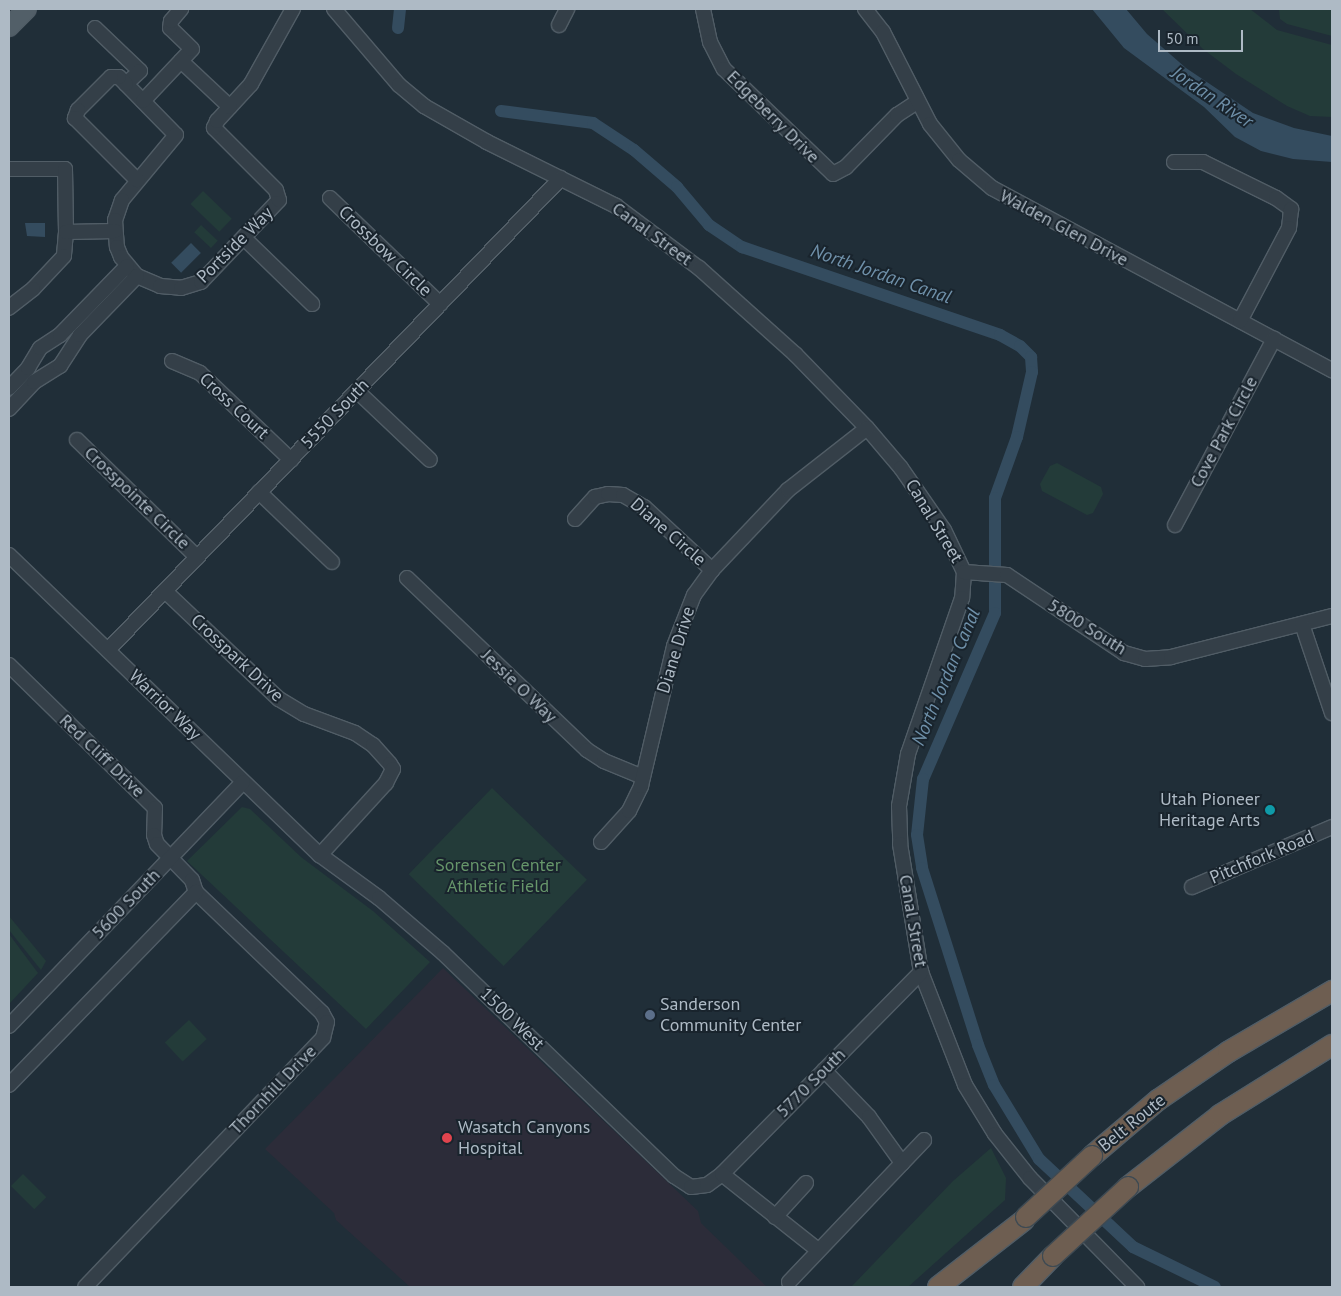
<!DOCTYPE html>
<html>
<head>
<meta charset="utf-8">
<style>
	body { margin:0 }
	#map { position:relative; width:1341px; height:1296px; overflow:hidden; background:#202e38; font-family:"PT Sans",sans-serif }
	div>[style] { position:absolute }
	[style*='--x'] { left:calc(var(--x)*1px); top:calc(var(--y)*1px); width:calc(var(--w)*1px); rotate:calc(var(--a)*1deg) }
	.medical>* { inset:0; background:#2c2c39 }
	.green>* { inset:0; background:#233b39; transform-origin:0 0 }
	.water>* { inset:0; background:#344c5f; transform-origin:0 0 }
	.canal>* { height:12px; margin:-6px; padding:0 6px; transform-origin:6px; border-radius:6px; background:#344c5f }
	.roads { filter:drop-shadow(1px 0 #515d66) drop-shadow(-1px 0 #515d66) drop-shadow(0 1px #515d66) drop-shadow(0 -1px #515d66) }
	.minor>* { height:14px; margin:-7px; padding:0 7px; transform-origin:7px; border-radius:7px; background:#343f48 }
	.major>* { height:18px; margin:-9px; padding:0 9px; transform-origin:9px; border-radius:9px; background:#525f68 }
	.highway>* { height:20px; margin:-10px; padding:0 10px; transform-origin:10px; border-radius:10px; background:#6e5e51 }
	.bridges { filter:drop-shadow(1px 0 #3e4a53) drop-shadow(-1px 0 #3e4a53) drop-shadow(0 1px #3e4a53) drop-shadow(0 -1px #3e4a53) }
	.highway-bridge>* { height:20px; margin:-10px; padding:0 10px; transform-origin:10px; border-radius:10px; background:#6e5e51 }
	.dots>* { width:14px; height:14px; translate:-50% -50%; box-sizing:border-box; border:2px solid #19242d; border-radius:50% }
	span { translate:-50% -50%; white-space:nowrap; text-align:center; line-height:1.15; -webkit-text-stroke:4px #19242d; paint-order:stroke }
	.street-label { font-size:18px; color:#aebac5 }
	.poi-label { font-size:18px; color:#aebac5 }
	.right { translate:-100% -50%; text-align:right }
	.left { translate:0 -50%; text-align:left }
	.park-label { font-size:18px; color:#66956a }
	.water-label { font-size:19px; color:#6f90a9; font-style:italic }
	.frame { position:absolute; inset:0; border:10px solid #aebac5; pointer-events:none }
	.scale { position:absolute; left:1158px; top:30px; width:85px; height:22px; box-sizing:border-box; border:2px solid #aebac5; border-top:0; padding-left:6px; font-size:15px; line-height:18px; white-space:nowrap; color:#aebac5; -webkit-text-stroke:4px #19242d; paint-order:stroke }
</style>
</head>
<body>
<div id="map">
	<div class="medical">
		<i style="clip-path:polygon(443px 968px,698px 1211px,701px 1223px,767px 1287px,410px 1287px,336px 1220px,334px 1213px,265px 1149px)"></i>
	</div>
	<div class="green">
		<i style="clip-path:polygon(1162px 9px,1250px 9px,1277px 30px,1332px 45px,1332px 117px,1310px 116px,1287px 106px,1236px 74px,1203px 49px)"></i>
		<i style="clip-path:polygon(1279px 9px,1332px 9px,1332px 36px,1287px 24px,1280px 19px)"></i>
		<i style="left:203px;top:191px;width:40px;height:18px;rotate:44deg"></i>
		<i style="left:201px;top:225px;width:23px;height:10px;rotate:43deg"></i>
		<i style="clip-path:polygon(1057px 463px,1101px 487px,1103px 494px,1093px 513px,1087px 515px,1042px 491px,1040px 484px,1050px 466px)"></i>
		<i style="left:492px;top:788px;width:132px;height:120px;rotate:44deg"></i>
		<i style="clip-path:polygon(242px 807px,250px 809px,301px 857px,373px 911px,430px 962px,366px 1029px,187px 861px)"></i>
		<i style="clip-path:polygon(9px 916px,46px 961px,41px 970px,9px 930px)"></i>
		<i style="clip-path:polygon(9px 934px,38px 973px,9px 1004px)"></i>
		<i style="left:189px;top:1020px;width:26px;height:33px;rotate:47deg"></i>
		<i style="clip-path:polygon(991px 1148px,1006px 1178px,1005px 1200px,908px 1287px,851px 1287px,953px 1181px)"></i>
		<i style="left:23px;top:1174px;width:33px;height:17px;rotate:45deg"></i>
	</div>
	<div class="water">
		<i style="clip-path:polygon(1092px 9px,1126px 9px,1147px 34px,1186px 68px,1253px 113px,1294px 128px,1332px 136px,1332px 162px,1293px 159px,1261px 151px,1235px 137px,1204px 107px,1124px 48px)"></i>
		<i style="clip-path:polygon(25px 223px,45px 223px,45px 237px,27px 236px)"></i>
		<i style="left:191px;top:243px;width:14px;height:28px;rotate:45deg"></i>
	</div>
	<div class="canal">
		<i style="--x:398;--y:28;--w:19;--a:-84"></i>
		<i style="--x:501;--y:111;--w:93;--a:7.4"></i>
		<i style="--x:593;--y:123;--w:49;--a:33.4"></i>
		<i style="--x:634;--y:150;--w:57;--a:40.7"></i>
		<i style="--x:677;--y:187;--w:50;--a:49.9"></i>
		<i style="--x:709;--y:225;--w:40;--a:34"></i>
		<i style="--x:742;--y:247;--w:273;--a:18.8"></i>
		<i style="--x:1000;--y:335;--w:23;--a:29"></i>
		<i style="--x:1020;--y:346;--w:16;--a:45"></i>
		<i style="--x:1031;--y:357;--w:15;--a:86"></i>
		<i style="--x:1032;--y:372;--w:67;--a:103"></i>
		<i style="--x:1017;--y:437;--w:65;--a:109.8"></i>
		<i style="--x:995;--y:498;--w:115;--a:90"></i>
		<i style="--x:995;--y:613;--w:181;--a:113.4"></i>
		<i style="--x:923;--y:779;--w:56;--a:96.1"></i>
		<i style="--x:917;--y:835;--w:33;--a:81"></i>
		<i style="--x:922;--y:868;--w:186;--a:72.4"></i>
		<i style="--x:978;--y:1045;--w:43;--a:68.2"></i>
		<i style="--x:994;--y:1085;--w:87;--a:58.7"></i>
		<i style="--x:1039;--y:1159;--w:129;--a:43.1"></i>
		<i style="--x:1133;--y:1247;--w:91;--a:26"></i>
	</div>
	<div class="roads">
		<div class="minor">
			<i style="--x:334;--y:9;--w:100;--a:49.5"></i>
			<i style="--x:399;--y:85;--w:33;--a:40"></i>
			<i style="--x:424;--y:106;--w:73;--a:29.7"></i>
			<i style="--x:487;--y:142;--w:144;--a:26.4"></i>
			<i style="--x:616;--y:206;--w:104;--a:36.8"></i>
			<i style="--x:699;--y:268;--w:129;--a:41.9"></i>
			<i style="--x:795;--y:354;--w:103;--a:45.8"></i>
			<i style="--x:867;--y:428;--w:52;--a:49.6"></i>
			<i style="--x:901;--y:468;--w:75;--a:55.3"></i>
			<i style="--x:944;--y:530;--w:47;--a:64.5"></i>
			<i style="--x:964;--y:572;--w:26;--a:94"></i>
			<i style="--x:962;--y:598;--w:165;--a:109.1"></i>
			<i style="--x:908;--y:754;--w:53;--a:99.8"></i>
			<i style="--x:899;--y:806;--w:38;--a:88"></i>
			<i style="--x:900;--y:844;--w:130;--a:80.7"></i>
			<i style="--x:921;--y:972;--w:121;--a:68.7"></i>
			<i style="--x:965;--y:1085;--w:57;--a:58.5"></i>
			<i style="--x:995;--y:1134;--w:56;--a:51.5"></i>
			<i style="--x:1030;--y:1178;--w:153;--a:45.5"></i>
			<i style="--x:703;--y:9;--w:34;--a:78"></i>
			<i style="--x:710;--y:42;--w:30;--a:63"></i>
			<i style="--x:724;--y:69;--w:151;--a:43.9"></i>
			<i style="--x:833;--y:174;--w:15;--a:-28"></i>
			<i style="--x:846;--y:167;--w:73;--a:-45.6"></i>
			<i style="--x:897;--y:115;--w:24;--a:-33"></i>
			<i style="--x:865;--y:9;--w:29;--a:52"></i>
			<i style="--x:883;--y:32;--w:103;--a:62.9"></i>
			<i style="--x:930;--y:124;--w:46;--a:51.1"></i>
			<i style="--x:959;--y:160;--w:43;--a:40.3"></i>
			<i style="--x:992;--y:188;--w:386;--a:28.2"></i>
			<i style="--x:559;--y:25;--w:18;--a:-63"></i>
			<i style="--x:95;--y:28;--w:62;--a:43.7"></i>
			<i style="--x:140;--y:71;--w:19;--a:137"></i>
			<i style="--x:126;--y:84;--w:71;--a:45.6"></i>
			<i style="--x:176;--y:135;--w:85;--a:129.7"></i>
			<i style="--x:122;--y:200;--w:21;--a:109"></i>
			<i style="--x:115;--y:220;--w:27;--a:86"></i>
			<i style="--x:117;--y:247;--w:11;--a:68"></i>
			<i style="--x:121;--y:257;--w:25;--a:50"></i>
			<i style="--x:137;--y:276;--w:25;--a:23"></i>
			<i style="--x:160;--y:286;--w:21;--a:5"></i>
			<i style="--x:181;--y:288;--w:21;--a:-17"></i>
			<i style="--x:201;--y:282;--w:113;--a:-46.4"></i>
			<i style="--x:279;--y:200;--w:10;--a:-107"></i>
			<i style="--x:276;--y:190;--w:88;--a:-135"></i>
			<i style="--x:214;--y:128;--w:8;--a:-67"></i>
			<i style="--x:217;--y:121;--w:50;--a:-47.4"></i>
			<i style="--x:251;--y:84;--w:86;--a:-60.8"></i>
			<i style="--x:181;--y:61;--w:67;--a:43.2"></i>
			<i style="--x:126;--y:84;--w:10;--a:-135"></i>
			<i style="--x:119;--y:77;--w:8;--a:180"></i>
			<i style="--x:111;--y:77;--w:47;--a:135"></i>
			<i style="--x:78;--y:110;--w:9;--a:111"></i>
			<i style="--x:75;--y:118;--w:88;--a:45"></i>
			<i style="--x:143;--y:101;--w:71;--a:-46.7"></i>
			<i style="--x:192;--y:49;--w:30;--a:-136"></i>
			<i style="--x:170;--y:28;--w:7;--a:-82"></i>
			<i style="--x:171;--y:21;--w:16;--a:-50"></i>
			<i style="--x:1174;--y:162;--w:29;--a:0"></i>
			<i style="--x:1203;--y:162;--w:81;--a:26.3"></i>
			<i style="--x:1276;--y:198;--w:19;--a:36"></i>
			<i style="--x:1291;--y:209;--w:19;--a:96"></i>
			<i style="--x:1289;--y:228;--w:105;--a:117.8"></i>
			<i style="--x:9;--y:169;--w:56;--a:0"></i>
			<i style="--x:65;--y:169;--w:63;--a:89.1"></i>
			<i style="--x:66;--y:232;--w:24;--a:95"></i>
			<i style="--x:64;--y:256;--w:45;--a:133.2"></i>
			<i style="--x:33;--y:289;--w:31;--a:142"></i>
			<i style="--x:330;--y:198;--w:153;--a:43.9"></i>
			<i style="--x:66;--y:232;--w:49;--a:-1.2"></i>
			<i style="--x:244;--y:238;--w:95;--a:44.1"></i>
			<i style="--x:172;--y:361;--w:30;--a:23"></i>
			<i style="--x:200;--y:373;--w:126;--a:43.7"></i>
			<i style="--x:9;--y:388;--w:28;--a:-46"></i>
			<i style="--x:28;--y:368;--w:23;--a:-59"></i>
			<i style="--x:40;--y:348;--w:24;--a:-33"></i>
			<i style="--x:60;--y:335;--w:96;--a:-45.8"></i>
			<i style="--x:357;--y:391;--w:100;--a:43.4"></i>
			<i style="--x:9;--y:409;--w:37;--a:-47"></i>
			<i style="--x:34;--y:382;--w:31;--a:-32"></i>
			<i style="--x:60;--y:366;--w:37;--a:-57"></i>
			<i style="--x:80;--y:335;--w:82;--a:-46"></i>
			<i style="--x:77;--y:440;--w:168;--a:44.3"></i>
			<i style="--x:259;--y:492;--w:101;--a:43.8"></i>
			<i style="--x:575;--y:519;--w:30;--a:-48"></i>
			<i style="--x:595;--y:497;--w:13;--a:-13"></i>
			<i style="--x:608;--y:494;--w:15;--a:4"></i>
			<i style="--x:623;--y:495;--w:24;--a:30"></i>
			<i style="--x:644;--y:507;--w:93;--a:42.8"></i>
			<i style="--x:1175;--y:525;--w:211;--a:-62"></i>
			<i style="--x:9;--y:555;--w:432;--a:44"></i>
			<i style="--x:320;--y:855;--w:73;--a:36.1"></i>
			<i style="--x:379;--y:898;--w:84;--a:40.7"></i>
			<i style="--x:443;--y:953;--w:321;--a:44"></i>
			<i style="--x:674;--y:1176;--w:20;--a:33"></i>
			<i style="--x:691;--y:1187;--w:16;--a:-7"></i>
			<i style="--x:707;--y:1185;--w:19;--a:-36"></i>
			<i style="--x:722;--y:1174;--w:284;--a:-45.4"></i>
			<i style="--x:964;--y:572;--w:43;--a:4"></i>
			<i style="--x:1007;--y:575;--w:141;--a:33.7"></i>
			<i style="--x:1124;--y:653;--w:22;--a:16"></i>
			<i style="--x:1145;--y:659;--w:26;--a:-4"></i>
			<i style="--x:1171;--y:657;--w:166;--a:-14.3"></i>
			<i style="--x:407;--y:578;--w:249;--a:43.7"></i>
			<i style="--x:587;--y:750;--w:20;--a:33"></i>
			<i style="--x:604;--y:761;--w:42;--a:22.3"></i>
			<i style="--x:165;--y:591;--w:157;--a:43.5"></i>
			<i style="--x:279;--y:699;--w:29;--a:31"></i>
			<i style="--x:304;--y:714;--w:54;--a:20.4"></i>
			<i style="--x:355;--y:733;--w:22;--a:34"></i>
			<i style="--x:373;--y:745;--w:25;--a:48"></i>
			<i style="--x:390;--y:764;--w:6;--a:59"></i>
			<i style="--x:393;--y:769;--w:16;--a:117"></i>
			<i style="--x:386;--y:783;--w:98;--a:132.5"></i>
			<i style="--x:1302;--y:624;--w:94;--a:71.4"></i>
			<i style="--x:108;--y:650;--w:654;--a:-46.18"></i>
			<i style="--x:9;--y:665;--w:204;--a:44.4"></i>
			<i style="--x:155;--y:808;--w:27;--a:92"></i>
			<i style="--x:154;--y:835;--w:9;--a:72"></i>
			<i style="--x:157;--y:844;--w:50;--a:45.8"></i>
			<i style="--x:192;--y:880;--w:13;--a:72"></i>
			<i style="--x:196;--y:892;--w:175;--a:43.8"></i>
			<i style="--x:322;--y:1013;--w:10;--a:61"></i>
			<i style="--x:327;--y:1022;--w:16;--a:104"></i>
			<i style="--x:323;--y:1038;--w:344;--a:133.7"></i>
			<i style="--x:601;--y:842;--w:42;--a:-47.9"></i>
			<i style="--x:629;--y:811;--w:28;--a:-64"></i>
			<i style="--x:641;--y:786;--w:144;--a:-76.7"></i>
			<i style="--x:674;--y:646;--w:55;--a:-68.6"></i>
			<i style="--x:694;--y:595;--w:31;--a:-54"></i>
			<i style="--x:712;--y:570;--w:110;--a:-46.5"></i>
			<i style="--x:788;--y:490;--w:100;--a:-38.1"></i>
			<i style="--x:1192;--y:887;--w:152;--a:-23.2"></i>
			<i style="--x:9;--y:1026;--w:338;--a:-46.2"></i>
			<i style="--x:824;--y:1070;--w:65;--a:46.2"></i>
			<i style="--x:869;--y:1117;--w:57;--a:54.3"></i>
			<i style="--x:9;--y:1085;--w:269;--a:-45.9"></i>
			<i style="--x:722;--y:1174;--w:122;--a:38.4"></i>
			<i style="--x:775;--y:1217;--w:46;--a:-47.6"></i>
			<i style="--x:789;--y:1282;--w:196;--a:-46.4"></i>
		</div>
		<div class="major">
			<i style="--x:9;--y:27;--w:25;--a:-45"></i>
		</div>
		<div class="highway">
			<i style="--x:1092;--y:1156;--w:87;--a:-40.3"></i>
			<i style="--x:1158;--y:1100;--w:85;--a:-34.4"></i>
			<i style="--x:1228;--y:1052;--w:121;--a:-30.4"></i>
			<i style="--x:1128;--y:1187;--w:117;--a:-38"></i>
			<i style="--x:1220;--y:1115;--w:132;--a:-32"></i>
			<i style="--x:938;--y:1287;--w:109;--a:-37.9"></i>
			<i style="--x:1023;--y:1287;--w:43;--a:-45.9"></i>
		</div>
	</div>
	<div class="bridges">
		<div class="highway-bridge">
			<i style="--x:1026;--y:1217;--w:90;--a:-42.7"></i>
			<i style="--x:1053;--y:1256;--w:102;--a:-42.6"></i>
		</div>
	</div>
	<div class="dots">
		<i style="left:1270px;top:810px;background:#0f9aa8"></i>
		<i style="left:650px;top:1015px;background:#5c6f8a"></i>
		<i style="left:447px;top:1138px;background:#e0444e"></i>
	</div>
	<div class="street-label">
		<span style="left:773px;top:117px;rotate:45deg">Edgeberry Drive</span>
		<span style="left:1064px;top:228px;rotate:28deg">Walden Glen Drive</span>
		<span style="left:652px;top:234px;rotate:36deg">Canal Street</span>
		<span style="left:235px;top:245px;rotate:-45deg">Portside Way</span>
		<span style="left:385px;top:251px;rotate:44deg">Crossbow Circle</span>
		<span style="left:234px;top:406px;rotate:43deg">Cross Court</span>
		<span style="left:335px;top:414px;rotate:-46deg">5550 South</span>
		<span style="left:1224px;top:432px;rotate:-62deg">Cove Park Circle</span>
		<span style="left:137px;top:498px;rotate:44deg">Crosspointe Circle</span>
		<span style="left:934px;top:521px;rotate:59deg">Canal Street</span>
		<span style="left:668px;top:532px;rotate:41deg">Diane Circle</span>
		<span style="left:1087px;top:627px;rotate:32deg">5800 South</span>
		<span style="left:676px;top:650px;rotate:-73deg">Diane Drive</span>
		<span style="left:237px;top:658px;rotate:43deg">Crosspark Drive</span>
		<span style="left:519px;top:686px;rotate:44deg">Jessie O Way</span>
		<span style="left:165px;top:705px;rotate:44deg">Warrior Way</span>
		<span style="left:102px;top:756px;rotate:44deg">Red Cliff Drive</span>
		<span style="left:1262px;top:857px;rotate:-23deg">Pitchfork Road</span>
		<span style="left:126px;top:904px;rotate:-46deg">5600 South</span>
		<span style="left:913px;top:921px;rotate:80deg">Canal Street</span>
		<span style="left:512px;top:1019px;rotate:44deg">1500 West</span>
		<span style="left:811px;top:1083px;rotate:-45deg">5770 South</span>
		<span style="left:273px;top:1090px;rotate:-46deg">Thornhill Drive</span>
		<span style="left:1132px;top:1123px;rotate:-39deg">Belt Route</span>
	</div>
	<div class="poi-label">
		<span class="right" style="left:1260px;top:810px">Utah Pioneer<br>Heritage Arts</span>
		<span class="left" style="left:660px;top:1015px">Sanderson<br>Community Center</span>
		<span class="left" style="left:458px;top:1138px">Wasatch Canyons<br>Hospital</span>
	</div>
	<div class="park-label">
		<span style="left:498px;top:876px">Sorensen Center<br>Athletic Field</span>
	</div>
	<div class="water-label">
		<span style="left:1212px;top:97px;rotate:34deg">Jordan River</span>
		<span style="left:881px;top:274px;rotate:19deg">North Jordan Canal</span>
		<span style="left:946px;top:677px;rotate:-67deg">North Jordan Canal</span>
	</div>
	<div class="frame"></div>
	<div class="scale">50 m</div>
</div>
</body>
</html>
